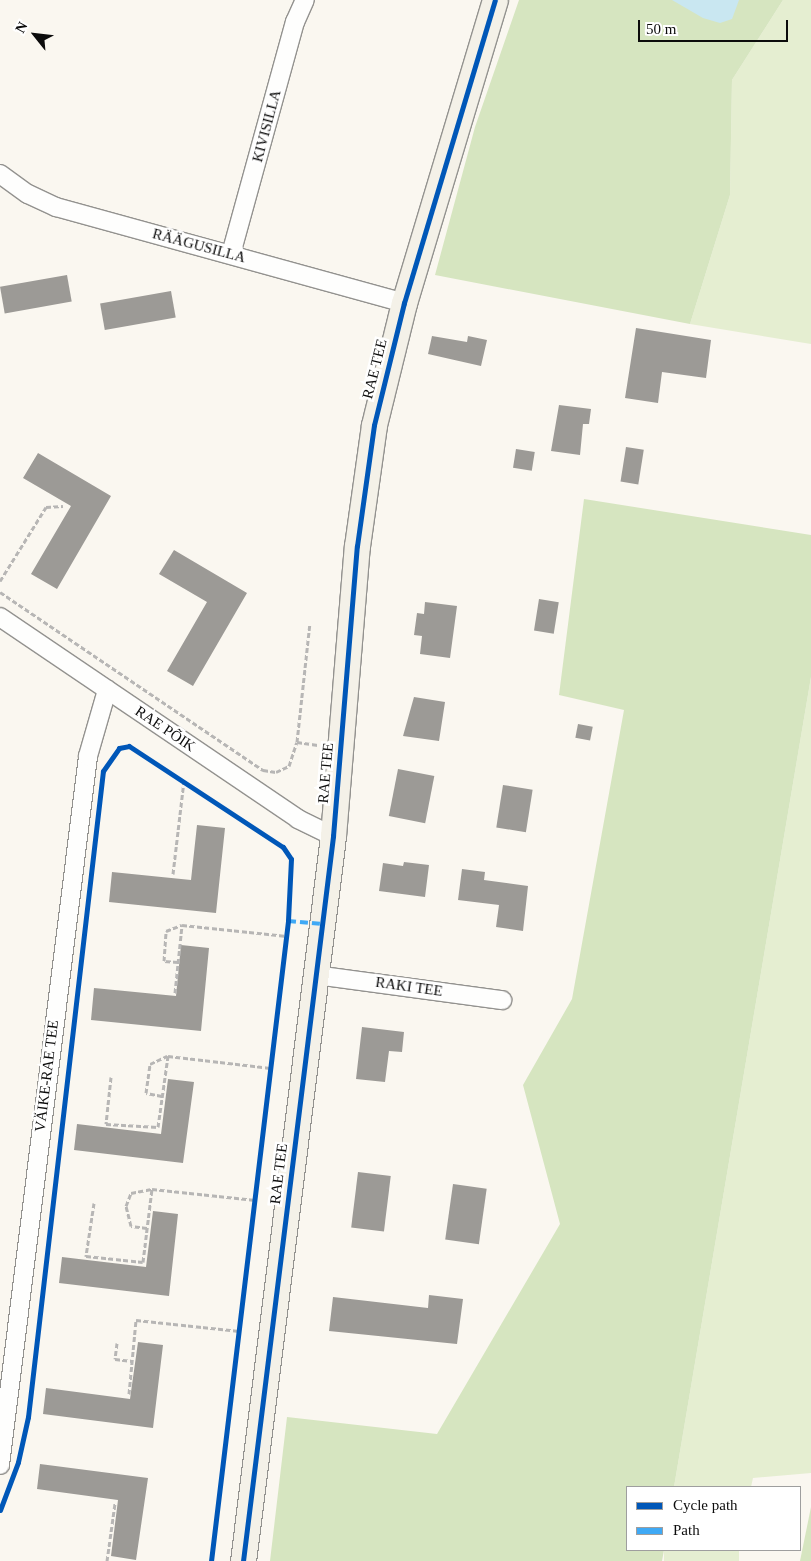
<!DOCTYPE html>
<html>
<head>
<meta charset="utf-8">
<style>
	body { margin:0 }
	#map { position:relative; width:811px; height:1561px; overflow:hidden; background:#faf7f0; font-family:Georgia,serif }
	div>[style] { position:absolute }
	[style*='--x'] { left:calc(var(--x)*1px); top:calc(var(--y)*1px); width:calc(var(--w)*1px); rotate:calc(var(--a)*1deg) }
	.green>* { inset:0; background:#e5eed1; transform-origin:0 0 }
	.forest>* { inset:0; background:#d6e5c0 }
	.water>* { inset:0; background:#c9e7f1 }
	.building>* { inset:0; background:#9c9a96; transform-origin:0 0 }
	.path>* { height:3px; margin-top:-1.5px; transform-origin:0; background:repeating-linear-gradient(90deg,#b7b6b5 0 5px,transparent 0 7.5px) }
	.roads { filter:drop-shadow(1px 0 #93928f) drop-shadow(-1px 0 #93928f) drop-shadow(0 1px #93928f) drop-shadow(0 -1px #93928f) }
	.street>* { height:18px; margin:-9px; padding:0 9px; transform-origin:9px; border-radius:9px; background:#fefefd }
	.secondary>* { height:25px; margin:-12.5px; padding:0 12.5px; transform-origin:12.5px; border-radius:12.5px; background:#f4f1e8 }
	.quiet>* { height:4px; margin-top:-2px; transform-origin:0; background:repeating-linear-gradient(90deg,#3fa9f5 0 8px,transparent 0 12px) }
	.cycleway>* { height:5px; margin:-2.5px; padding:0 2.5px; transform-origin:2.5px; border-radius:2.5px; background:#0057b8 }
	span { translate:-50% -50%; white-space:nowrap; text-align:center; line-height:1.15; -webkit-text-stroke:5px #fff; paint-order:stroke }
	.street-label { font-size:15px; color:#0c0c0c }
	.legend { position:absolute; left:626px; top:1486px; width:175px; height:65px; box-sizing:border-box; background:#fff; border:1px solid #9e9e9e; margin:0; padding:6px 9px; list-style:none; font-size:15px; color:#0c0c0c }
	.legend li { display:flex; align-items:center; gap:10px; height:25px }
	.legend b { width:25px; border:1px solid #9e9e9e }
	.north { position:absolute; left:10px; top:10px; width:50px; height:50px; -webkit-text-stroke:4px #fff; paint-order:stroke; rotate:299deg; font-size:14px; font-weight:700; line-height:20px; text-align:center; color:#0c0c0c }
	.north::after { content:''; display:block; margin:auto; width:18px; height:22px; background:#0c0c0c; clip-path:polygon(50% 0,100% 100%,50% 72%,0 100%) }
	.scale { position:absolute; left:638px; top:20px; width:150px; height:22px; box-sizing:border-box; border:2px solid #0c0c0c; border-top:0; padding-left:6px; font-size:15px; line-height:18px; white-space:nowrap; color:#0c0c0c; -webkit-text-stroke:4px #fff; paint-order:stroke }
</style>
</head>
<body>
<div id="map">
	<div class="green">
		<i style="clip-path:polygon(783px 0,811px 0,811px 344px,690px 324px,730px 195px,732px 80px)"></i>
		<i style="clip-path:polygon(811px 677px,811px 1473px,753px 1478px,751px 1487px,674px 1487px)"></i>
		<i style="left:664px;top:1550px;width:75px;height:11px"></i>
	</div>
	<div class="forest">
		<i style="clip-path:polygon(519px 0,783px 0,732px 80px,730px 195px,690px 324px,435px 275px,475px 127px)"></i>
		<i style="clip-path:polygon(584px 499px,811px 535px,811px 677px,674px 1487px,627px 1487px,627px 1550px,664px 1550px,662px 1561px,270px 1561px,287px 1417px,437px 1434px,560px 1224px,523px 1085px,572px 999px,624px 710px,559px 695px)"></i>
		<i style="clip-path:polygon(811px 1507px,811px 1561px,800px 1561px)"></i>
	</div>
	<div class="water">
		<i style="clip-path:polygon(672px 0,739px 0,732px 19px,720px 23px,703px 18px)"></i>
	</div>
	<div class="building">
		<i style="left:67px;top:275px;width:27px;height:68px;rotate:80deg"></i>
		<i style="left:171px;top:291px;width:27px;height:72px;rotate:80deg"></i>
		<i style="clip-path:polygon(636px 328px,711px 340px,706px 378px,662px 372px,658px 403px,625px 398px)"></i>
		<i style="clip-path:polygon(432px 336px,467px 342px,468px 336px,487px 340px,481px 366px,428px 354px)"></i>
		<i style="clip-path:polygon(559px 405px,591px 409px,589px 424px,583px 424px,580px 455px,551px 451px)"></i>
		<i style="left:626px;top:447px;width:18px;height:35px;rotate:9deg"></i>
		<i style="left:516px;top:449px;width:19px;height:19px;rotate:9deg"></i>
		<i style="clip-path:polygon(38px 453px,111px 496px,57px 589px,31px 574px,71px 506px,23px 478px)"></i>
		<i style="clip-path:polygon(174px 550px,247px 593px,193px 686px,167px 671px,207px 602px,159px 574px)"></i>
		<i style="left:539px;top:599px;width:20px;height:32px;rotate:9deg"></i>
		<i style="clip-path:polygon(425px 602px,457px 606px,450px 658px,420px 654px,422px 636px,414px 635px,417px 613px,424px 614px)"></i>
		<i style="clip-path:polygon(414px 697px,445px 702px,439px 741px,403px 736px)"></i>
		<i style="left:578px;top:724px;width:15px;height:14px;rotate:11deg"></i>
		<i style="left:398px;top:769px;width:37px;height:48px;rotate:11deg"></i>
		<i style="left:503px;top:785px;width:30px;height:43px;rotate:9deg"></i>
		<i style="clip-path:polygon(197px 825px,225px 828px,216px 913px,109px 902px,112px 872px,191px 880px)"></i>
		<i style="clip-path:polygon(404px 862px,429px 865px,425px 897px,379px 891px,383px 863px,403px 866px)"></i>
		<i style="clip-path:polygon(462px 869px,485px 872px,484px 880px,528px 886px,523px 931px,496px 927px,499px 905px,458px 900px)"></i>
		<i style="clip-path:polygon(181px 945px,209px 948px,201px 1031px,91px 1020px,94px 988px,176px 996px)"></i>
		<i style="clip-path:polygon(362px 1027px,404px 1032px,402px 1052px,389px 1051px,385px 1082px,356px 1079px)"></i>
		<i style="clip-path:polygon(168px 1079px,194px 1082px,183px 1163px,74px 1150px,77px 1124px,161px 1134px)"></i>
		<i style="left:358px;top:1172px;width:33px;height:56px;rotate:7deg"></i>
		<i style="left:453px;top:1184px;width:34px;height:56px;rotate:8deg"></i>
		<i style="clip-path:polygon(153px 1211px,178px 1214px,169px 1296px,59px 1283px,62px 1257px,146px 1267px)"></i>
		<i style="clip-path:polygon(429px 1295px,463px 1299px,457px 1344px,329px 1331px,333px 1297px,428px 1308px)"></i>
		<i style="clip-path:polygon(138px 1342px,163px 1345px,153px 1428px,43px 1414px,46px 1388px,130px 1399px)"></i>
		<i style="clip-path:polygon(40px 1464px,148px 1478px,136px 1560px,111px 1556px,118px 1500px,37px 1489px)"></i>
	</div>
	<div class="path">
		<i style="--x:0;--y:581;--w:87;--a:-58.1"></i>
		<i style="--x:46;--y:507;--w:17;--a:-3"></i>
		<i style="--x:0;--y:592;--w:318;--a:34.1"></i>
		<i style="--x:263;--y:770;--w:13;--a:9"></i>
		<i style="--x:276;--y:772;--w:14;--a:-25"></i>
		<i style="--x:289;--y:766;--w:25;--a:-72"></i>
		<i style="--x:297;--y:742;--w:21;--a:8"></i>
		<i style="--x:297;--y:742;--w:120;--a:-83.8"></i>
		<i style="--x:173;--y:874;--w:94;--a:-83.3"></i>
		<i style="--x:178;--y:962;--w:14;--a:-176"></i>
		<i style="--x:164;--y:961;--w:30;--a:-86"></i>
		<i style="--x:166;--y:931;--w:17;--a:-21"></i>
		<i style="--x:175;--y:993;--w:68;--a:-84.1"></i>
		<i style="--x:182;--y:925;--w:105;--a:6"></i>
		<i style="--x:111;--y:1077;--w:47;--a:96.1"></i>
		<i style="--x:106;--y:1124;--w:52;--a:3.3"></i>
		<i style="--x:158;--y:1127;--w:72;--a:-82"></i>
		<i style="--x:168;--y:1056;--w:103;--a:6.7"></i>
		<i style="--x:162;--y:1096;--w:16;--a:-169"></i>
		<i style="--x:146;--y:1093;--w:29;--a:-82"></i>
		<i style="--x:150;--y:1064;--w:19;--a:-25"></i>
		<i style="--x:94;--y:1203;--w:54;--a:98.6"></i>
		<i style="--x:86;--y:1256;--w:57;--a:6"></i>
		<i style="--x:143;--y:1262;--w:74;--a:-83"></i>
		<i style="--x:152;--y:1189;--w:104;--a:6.1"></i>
		<i style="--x:147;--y:1228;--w:16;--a:-173"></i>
		<i style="--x:131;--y:1226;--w:21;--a:-104"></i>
		<i style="--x:126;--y:1206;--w:14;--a:-69"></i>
		<i style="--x:131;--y:1193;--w:21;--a:-11"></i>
		<i style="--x:117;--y:1343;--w:16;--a:97"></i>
		<i style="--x:115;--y:1359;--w:17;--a:7"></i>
		<i style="--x:129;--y:1394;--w:74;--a:-84.6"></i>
		<i style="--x:136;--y:1320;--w:104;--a:6.1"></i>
		<i style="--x:107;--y:1561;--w:59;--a:-82.1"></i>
	</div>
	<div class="roads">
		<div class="street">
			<i style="--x:0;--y:174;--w:34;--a:36"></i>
			<i style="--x:28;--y:194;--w:31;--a:25"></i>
			<i style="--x:56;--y:207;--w:361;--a:15.4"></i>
			<i style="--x:231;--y:254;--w:241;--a:-74.6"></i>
			<i style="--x:295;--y:22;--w:24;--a:-66"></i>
			<i style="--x:0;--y:617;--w:360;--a:34.1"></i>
			<i style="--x:298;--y:819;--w:39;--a:26"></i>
			<i style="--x:316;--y:975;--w:188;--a:7.7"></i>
			<i style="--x:0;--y:1465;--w:714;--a:-82.92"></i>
			<i style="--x:88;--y:756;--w:69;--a:-73.9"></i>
		</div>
		<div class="secondary">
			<i style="--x:243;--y:1561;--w:731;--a:-82.92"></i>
			<i style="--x:333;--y:836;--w:291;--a:-85.3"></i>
			<i style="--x:357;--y:546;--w:122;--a:-82"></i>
			<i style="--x:374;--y:425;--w:126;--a:-76.2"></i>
			<i style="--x:404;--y:303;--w:316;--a:-73.3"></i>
		</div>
	</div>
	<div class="quiet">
		<i style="--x:288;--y:921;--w:35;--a:5"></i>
	</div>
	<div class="cycleway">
		<i style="--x:0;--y:1510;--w:51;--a:-69.4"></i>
		<i style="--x:18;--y:1462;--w:46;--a:-77.5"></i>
		<i style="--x:28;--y:1417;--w:650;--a:-83.38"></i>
		<i style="--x:103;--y:771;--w:28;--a:-55"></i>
		<i style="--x:119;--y:748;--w:10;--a:-11"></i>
		<i style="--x:129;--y:746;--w:184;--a:33.3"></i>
		<i style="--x:283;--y:847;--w:14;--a:56"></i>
		<i style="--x:291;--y:859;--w:62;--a:92.8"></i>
		<i style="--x:288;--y:921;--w:645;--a:96.86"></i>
		<i style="--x:243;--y:1561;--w:731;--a:-82.92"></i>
		<i style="--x:333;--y:836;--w:291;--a:-85.3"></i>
		<i style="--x:357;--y:546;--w:122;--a:-82"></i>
		<i style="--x:374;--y:425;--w:126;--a:-76.2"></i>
		<i style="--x:404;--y:303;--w:316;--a:-73.3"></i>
	</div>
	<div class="street-label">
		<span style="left:267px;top:126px;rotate:-75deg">KIVISILLA</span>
		<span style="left:199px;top:246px;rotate:15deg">RÄÄGUSILLA</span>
		<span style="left:375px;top:369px;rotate:-76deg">RAE TEE</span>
		<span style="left:165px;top:729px;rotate:34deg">RAE PÕIK</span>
		<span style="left:326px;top:773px;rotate:-85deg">RAE TEE</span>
		<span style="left:409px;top:987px;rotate:8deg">RAKI TEE</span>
		<span style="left:47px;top:1076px;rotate:-83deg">VÄIKE-RAE TEE</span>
		<span style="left:279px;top:1174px;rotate:-83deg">RAE TEE</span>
	</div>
	<ul class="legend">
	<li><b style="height:6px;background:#0057b8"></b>Cycle path</li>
	<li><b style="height:6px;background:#3fa9f5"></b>Path</li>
	</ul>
	<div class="north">N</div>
	<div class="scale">50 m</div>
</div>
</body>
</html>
